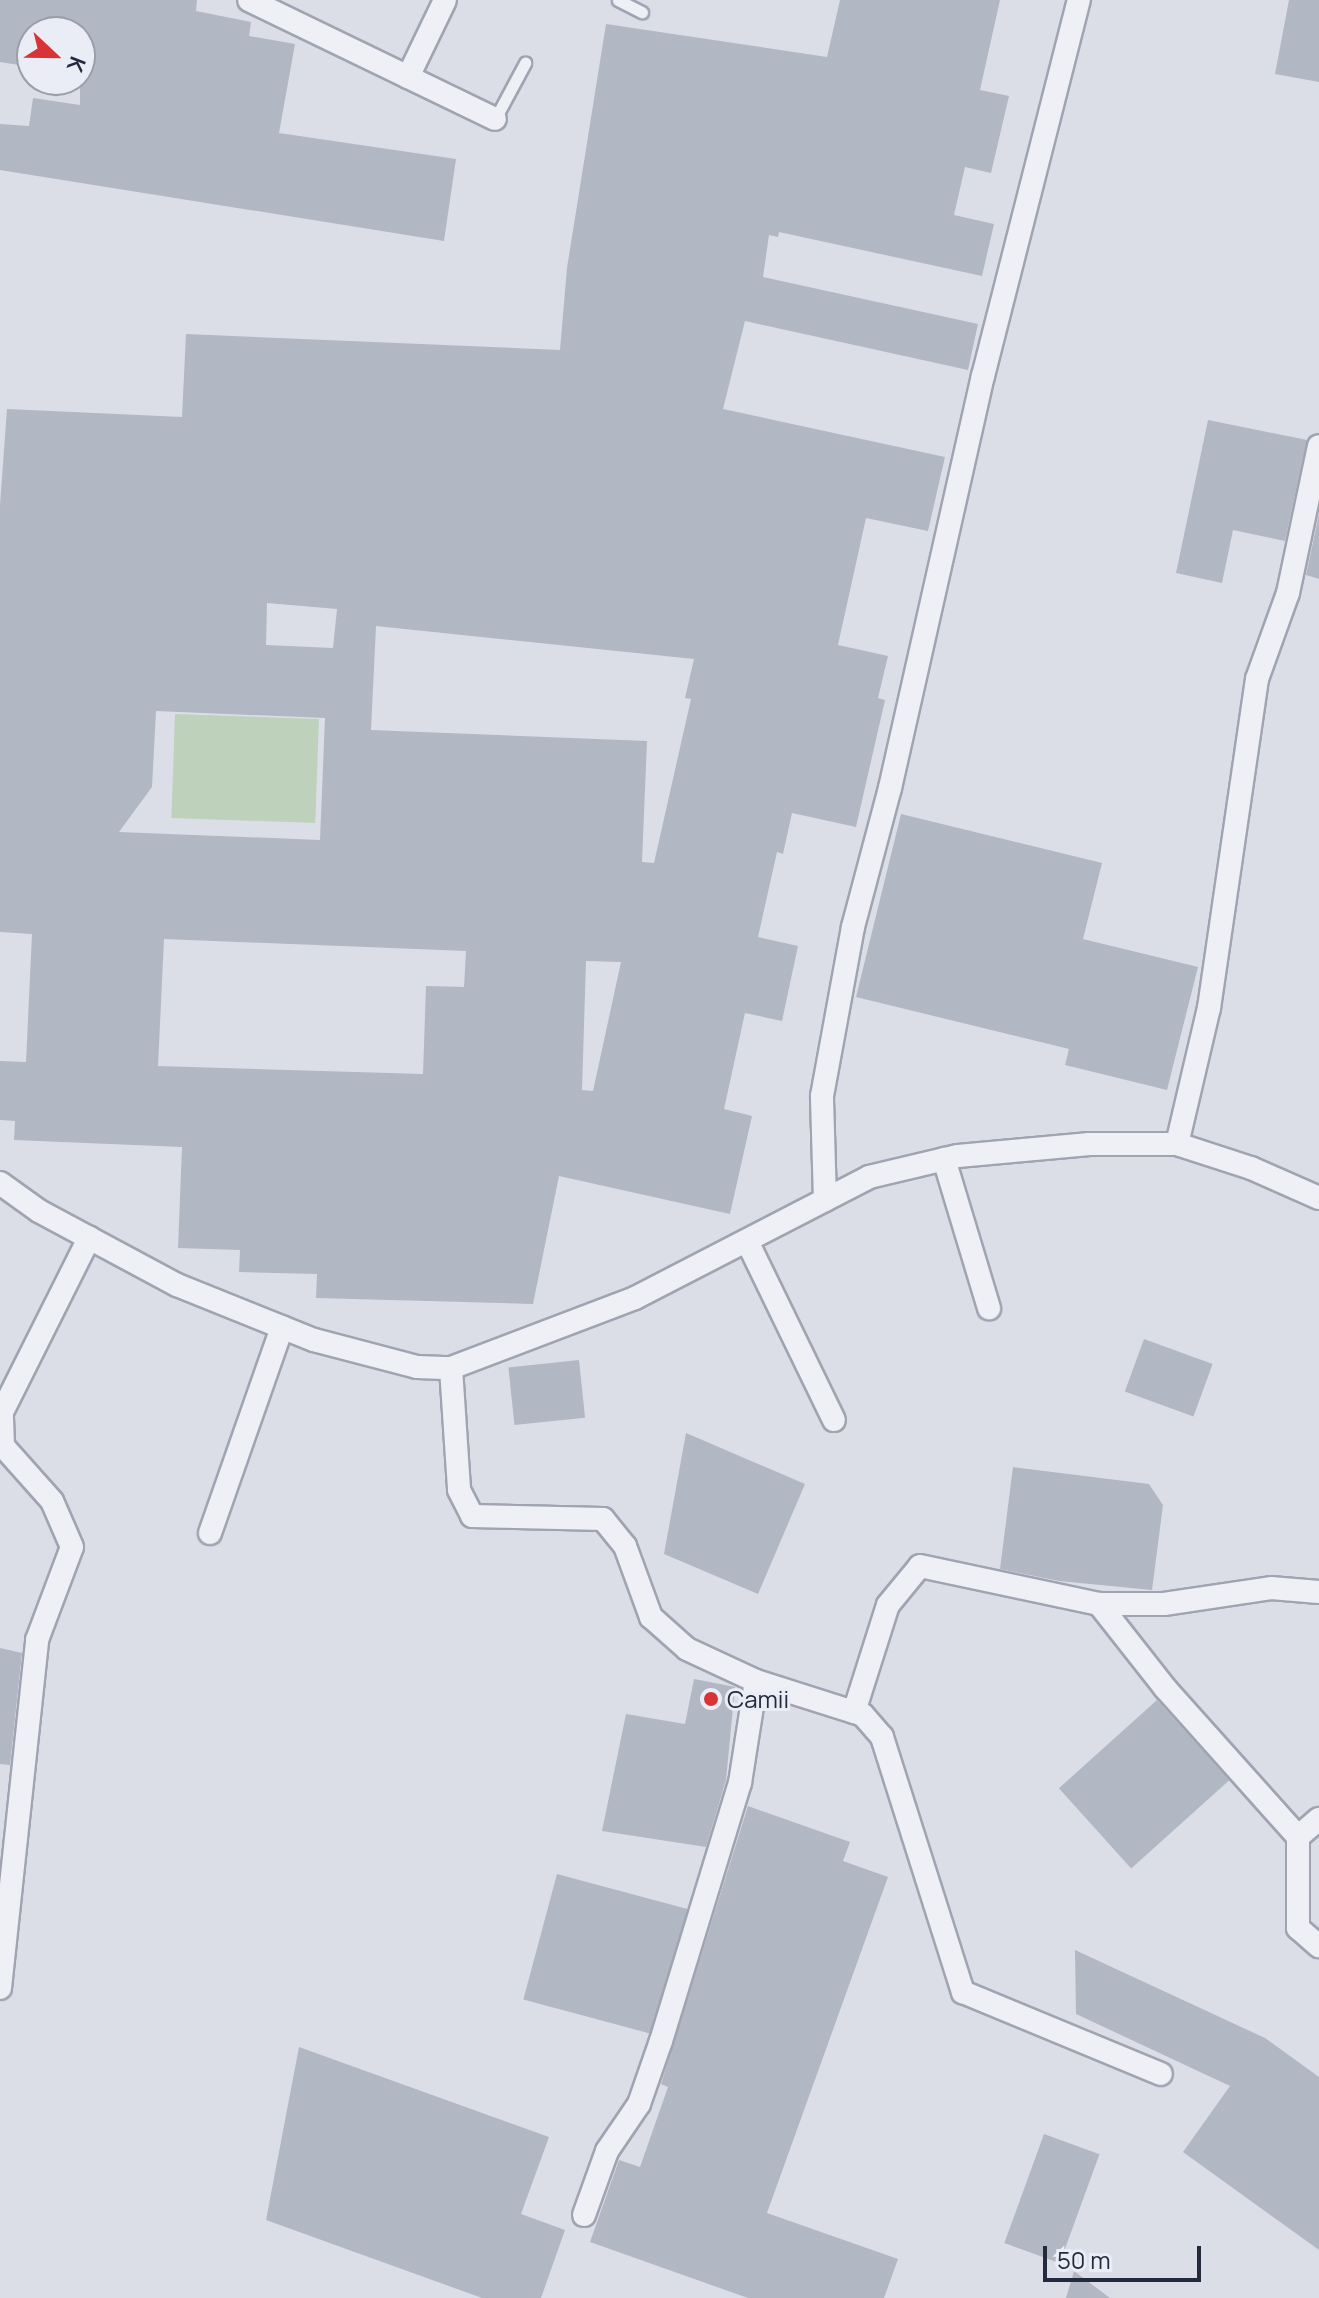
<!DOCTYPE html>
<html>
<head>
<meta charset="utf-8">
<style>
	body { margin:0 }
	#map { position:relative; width:1319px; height:2298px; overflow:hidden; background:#dbdee7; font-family:Manrope,sans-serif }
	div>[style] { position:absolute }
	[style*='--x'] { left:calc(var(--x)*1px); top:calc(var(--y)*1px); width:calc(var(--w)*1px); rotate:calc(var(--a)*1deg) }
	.green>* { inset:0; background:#bed2bb; transform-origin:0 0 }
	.building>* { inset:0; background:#b2b7c4; transform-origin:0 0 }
	.roads { filter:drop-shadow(2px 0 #a0a4b1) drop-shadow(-2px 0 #a0a4b1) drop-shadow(0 2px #a0a4b1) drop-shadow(0 -2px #a0a4b1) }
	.service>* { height:11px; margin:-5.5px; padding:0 5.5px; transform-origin:5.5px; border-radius:5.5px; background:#eef0f5 }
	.minor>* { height:22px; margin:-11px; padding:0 11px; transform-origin:11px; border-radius:11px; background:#eef0f5 }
	.dots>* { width:22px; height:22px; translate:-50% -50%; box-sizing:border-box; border:4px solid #eaedf5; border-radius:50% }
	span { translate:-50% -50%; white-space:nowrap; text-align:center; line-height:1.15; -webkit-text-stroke:6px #eaedf5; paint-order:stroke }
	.poi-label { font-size:24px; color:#242a3e }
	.left { translate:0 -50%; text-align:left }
	.north { position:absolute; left:16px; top:16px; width:80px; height:80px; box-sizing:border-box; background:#eaedf5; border:2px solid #9b9fac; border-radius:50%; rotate:112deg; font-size:22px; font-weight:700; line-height:32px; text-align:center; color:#242a3e }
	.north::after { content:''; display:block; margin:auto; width:28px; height:36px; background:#d83438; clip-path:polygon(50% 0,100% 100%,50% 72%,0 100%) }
	.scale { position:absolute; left:1043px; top:2246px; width:158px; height:36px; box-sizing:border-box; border:4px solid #242a3e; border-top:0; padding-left:10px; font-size:24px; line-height:28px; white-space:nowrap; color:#242a3e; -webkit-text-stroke:6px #eaedf5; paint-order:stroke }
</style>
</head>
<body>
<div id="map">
	<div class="green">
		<i style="left:175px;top:714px;width:144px;height:104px;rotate:2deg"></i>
	</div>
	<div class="building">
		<i style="clip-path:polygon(0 0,197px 0,196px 11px,251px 22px,249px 36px,295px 44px,279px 133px,456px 159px,444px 241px,0 170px,0 124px,29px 126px,33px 98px,80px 105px,80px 32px,32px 32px,32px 67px,0 62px)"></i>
		<i style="clip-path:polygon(evenodd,840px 0,1000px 0,980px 90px,1009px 96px,991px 173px,965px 167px,954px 215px,994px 224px,982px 276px,779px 232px,778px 237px,769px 235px,763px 277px,978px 324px,968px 370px,745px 321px,723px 409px,945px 457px,928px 531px,866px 518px,838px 645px,888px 656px,878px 698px,885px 700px,856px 827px,792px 813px,783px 854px,777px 852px,758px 937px,798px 946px,782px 1021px,745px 1013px,724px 1109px,752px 1116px,730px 1214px,559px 1176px,533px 1304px,316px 1298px,317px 1274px,239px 1272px,240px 1250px,178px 1248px,182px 1147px,14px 1140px,15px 1121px,0 1120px,0 1061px,26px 1062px,32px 934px,0 932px,0 505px,7px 409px,182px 417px,186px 334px,560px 350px,567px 268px,606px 24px,827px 57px,840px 0,267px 603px,337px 609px,333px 648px,266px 645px,267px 603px,840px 0,376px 626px,694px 659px,685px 698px,691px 699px,654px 863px,642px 862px,647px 741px,371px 730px,376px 626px,840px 0,156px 711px,325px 718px,320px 840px,119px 832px,152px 787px,156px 711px,840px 0,164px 939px,466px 951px,464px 987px,426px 986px,423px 1074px,158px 1066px,164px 939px,840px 0,586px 961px,621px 962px,593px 1091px,582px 1090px,586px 961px)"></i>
		<i style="clip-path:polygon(1289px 0,1319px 0,1319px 82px,1275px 74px)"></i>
		<i style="clip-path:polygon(1208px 420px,1307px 440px,1285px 541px,1233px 530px,1222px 583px,1176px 573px)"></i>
		<i style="clip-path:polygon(1319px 514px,1319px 579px,1306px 575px)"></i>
		<i style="clip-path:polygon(901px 814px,1102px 863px,1083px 939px,1198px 967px,1167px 1090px,1065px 1065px,1069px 1049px,856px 997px)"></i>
		<i style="left:1144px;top:1339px;width:73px;height:56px;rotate:20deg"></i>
		<i style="left:579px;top:1360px;width:58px;height:71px;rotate:84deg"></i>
		<i style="clip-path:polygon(686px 1433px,805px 1484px,758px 1594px,664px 1554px)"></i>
		<i style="clip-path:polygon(1013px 1467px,1149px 1484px,1163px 1505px,1152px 1590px,1059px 1581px,1000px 1569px)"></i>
		<i style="clip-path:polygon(0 1648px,22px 1653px,10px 1765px,0 1764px)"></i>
		<i style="clip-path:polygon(694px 1679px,735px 1687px,726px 1780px,706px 1847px,602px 1831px,626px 1714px,685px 1724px)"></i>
		<i style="left:1157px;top:1700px;width:108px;height:132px;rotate:48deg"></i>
		<i style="clip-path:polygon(748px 1806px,850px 1842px,843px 1861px,888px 1877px,767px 2213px,898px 2259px,884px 2298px,748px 2298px,590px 2242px,619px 2160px,640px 2167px,668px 2087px,661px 2084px)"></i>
		<i style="left:557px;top:1874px;width:135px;height:130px;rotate:15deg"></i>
		<i style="clip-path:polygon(1075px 1950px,1265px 2038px,1319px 2077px,1319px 2250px,1183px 2152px,1230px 2086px,1076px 2014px)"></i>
		<i style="clip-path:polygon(299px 2047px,549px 2137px,521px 2214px,565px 2230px,541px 2298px,482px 2298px,266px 2220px)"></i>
		<i style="left:1044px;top:2134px;width:59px;height:116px;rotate:20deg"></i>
		<i style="clip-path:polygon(1074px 2271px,1110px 2298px,1066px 2298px)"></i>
	</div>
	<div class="roads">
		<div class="service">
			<i style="--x:618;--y:0;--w:27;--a:27"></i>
			<i style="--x:495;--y:119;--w:64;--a:-61.8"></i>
		</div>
		<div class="minor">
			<i style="--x:249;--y:0;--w:273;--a:25.8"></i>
			<i style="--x:408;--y:77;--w:85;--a:-64.3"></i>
			<i style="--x:1177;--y:1144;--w:140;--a:-76.8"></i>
			<i style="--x:1209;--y:1008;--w:332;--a:-81.7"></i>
			<i style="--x:1257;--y:679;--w:91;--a:-70.2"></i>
			<i style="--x:1288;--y:593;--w:150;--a:-78.1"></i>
			<i style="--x:944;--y:1159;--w:156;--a:73.2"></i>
			<i style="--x:0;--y:1183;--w:48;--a:35.7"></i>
			<i style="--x:39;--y:1211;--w:157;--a:28.2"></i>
			<i style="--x:177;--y:1285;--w:148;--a:21.9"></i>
			<i style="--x:314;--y:1340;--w:106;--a:14.7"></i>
			<i style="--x:417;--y:1367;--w:34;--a:2"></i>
			<i style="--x:451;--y:1368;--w:197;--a:-20.8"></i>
			<i style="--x:635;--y:1298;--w:263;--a:-27.3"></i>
			<i style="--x:869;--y:1177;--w:91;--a:-13.3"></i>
			<i style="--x:958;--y:1156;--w:132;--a:-5.2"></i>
			<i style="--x:1089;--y:1144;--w:88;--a:0"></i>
			<i style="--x:1177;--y:1144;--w:78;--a:18"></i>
			<i style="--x:1251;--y:1168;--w:74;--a:23.8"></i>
			<i style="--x:825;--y:1200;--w:104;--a:-91.7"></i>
			<i style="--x:822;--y:1096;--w:172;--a:-79.6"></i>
			<i style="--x:853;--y:927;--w:144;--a:-75.1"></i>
			<i style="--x:890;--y:788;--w:422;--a:-77.3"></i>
			<i style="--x:983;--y:376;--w:388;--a:-75.7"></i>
			<i style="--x:747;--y:1241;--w:199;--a:64.1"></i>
			<i style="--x:451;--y:1368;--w:122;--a:86.2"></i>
			<i style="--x:459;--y:1490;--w:29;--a:63"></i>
			<i style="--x:472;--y:1516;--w:131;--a:1.3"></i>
			<i style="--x:603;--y:1519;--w:35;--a:51"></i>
			<i style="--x:625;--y:1546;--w:76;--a:69.9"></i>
			<i style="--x:651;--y:1617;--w:48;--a:41.6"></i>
			<i style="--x:687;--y:1649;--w:76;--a:24.9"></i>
			<i style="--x:210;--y:1533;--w:218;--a:-70.7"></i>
			<i style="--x:1099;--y:1604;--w:107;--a:51.8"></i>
			<i style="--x:1165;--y:1688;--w:200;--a:48.2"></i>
			<i style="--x:1298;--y:1837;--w:28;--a:-41"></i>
			<i style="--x:854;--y:1712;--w:112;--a:-72.4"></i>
			<i style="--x:888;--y:1605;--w:50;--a:-50.6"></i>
			<i style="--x:920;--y:1566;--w:183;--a:12"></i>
			<i style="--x:1099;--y:1604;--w:65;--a:0"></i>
			<i style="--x:1164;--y:1604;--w:108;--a:-8.5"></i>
			<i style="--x:1271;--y:1588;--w:48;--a:4.8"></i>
			<i style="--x:1298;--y:1837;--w:91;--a:90"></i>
			<i style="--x:1298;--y:1928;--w:28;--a:41"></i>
			<i style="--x:0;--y:1988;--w:350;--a:-83.9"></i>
			<i style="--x:37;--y:1640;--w:99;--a:-69.4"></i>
			<i style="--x:72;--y:1547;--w:50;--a:-113.5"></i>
			<i style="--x:52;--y:1501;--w:74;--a:-131.7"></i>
			<i style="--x:3;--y:1446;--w:34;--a:-92"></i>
			<i style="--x:2;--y:1412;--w:195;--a:-63.4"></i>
			<i style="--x:584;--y:2215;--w:68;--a:-70.2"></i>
			<i style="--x:607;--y:2151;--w:57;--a:-55.8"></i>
			<i style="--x:639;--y:2104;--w:67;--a:-70.8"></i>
			<i style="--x:661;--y:2041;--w:270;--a:-73"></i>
			<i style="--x:740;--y:1783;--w:103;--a:-81.1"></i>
			<i style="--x:756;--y:1681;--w:112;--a:17.6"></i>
			<i style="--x:863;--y:1715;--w:29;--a:49"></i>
			<i style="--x:882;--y:1737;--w:268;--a:72.4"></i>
			<i style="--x:963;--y:1992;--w:214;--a:22.5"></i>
		</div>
	</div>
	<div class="dots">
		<i style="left:711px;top:1699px;background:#d83438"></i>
	</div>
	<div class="poi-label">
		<span class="left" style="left:727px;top:1699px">Camii</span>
	</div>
	<div class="north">K</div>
	<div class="scale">50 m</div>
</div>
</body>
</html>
